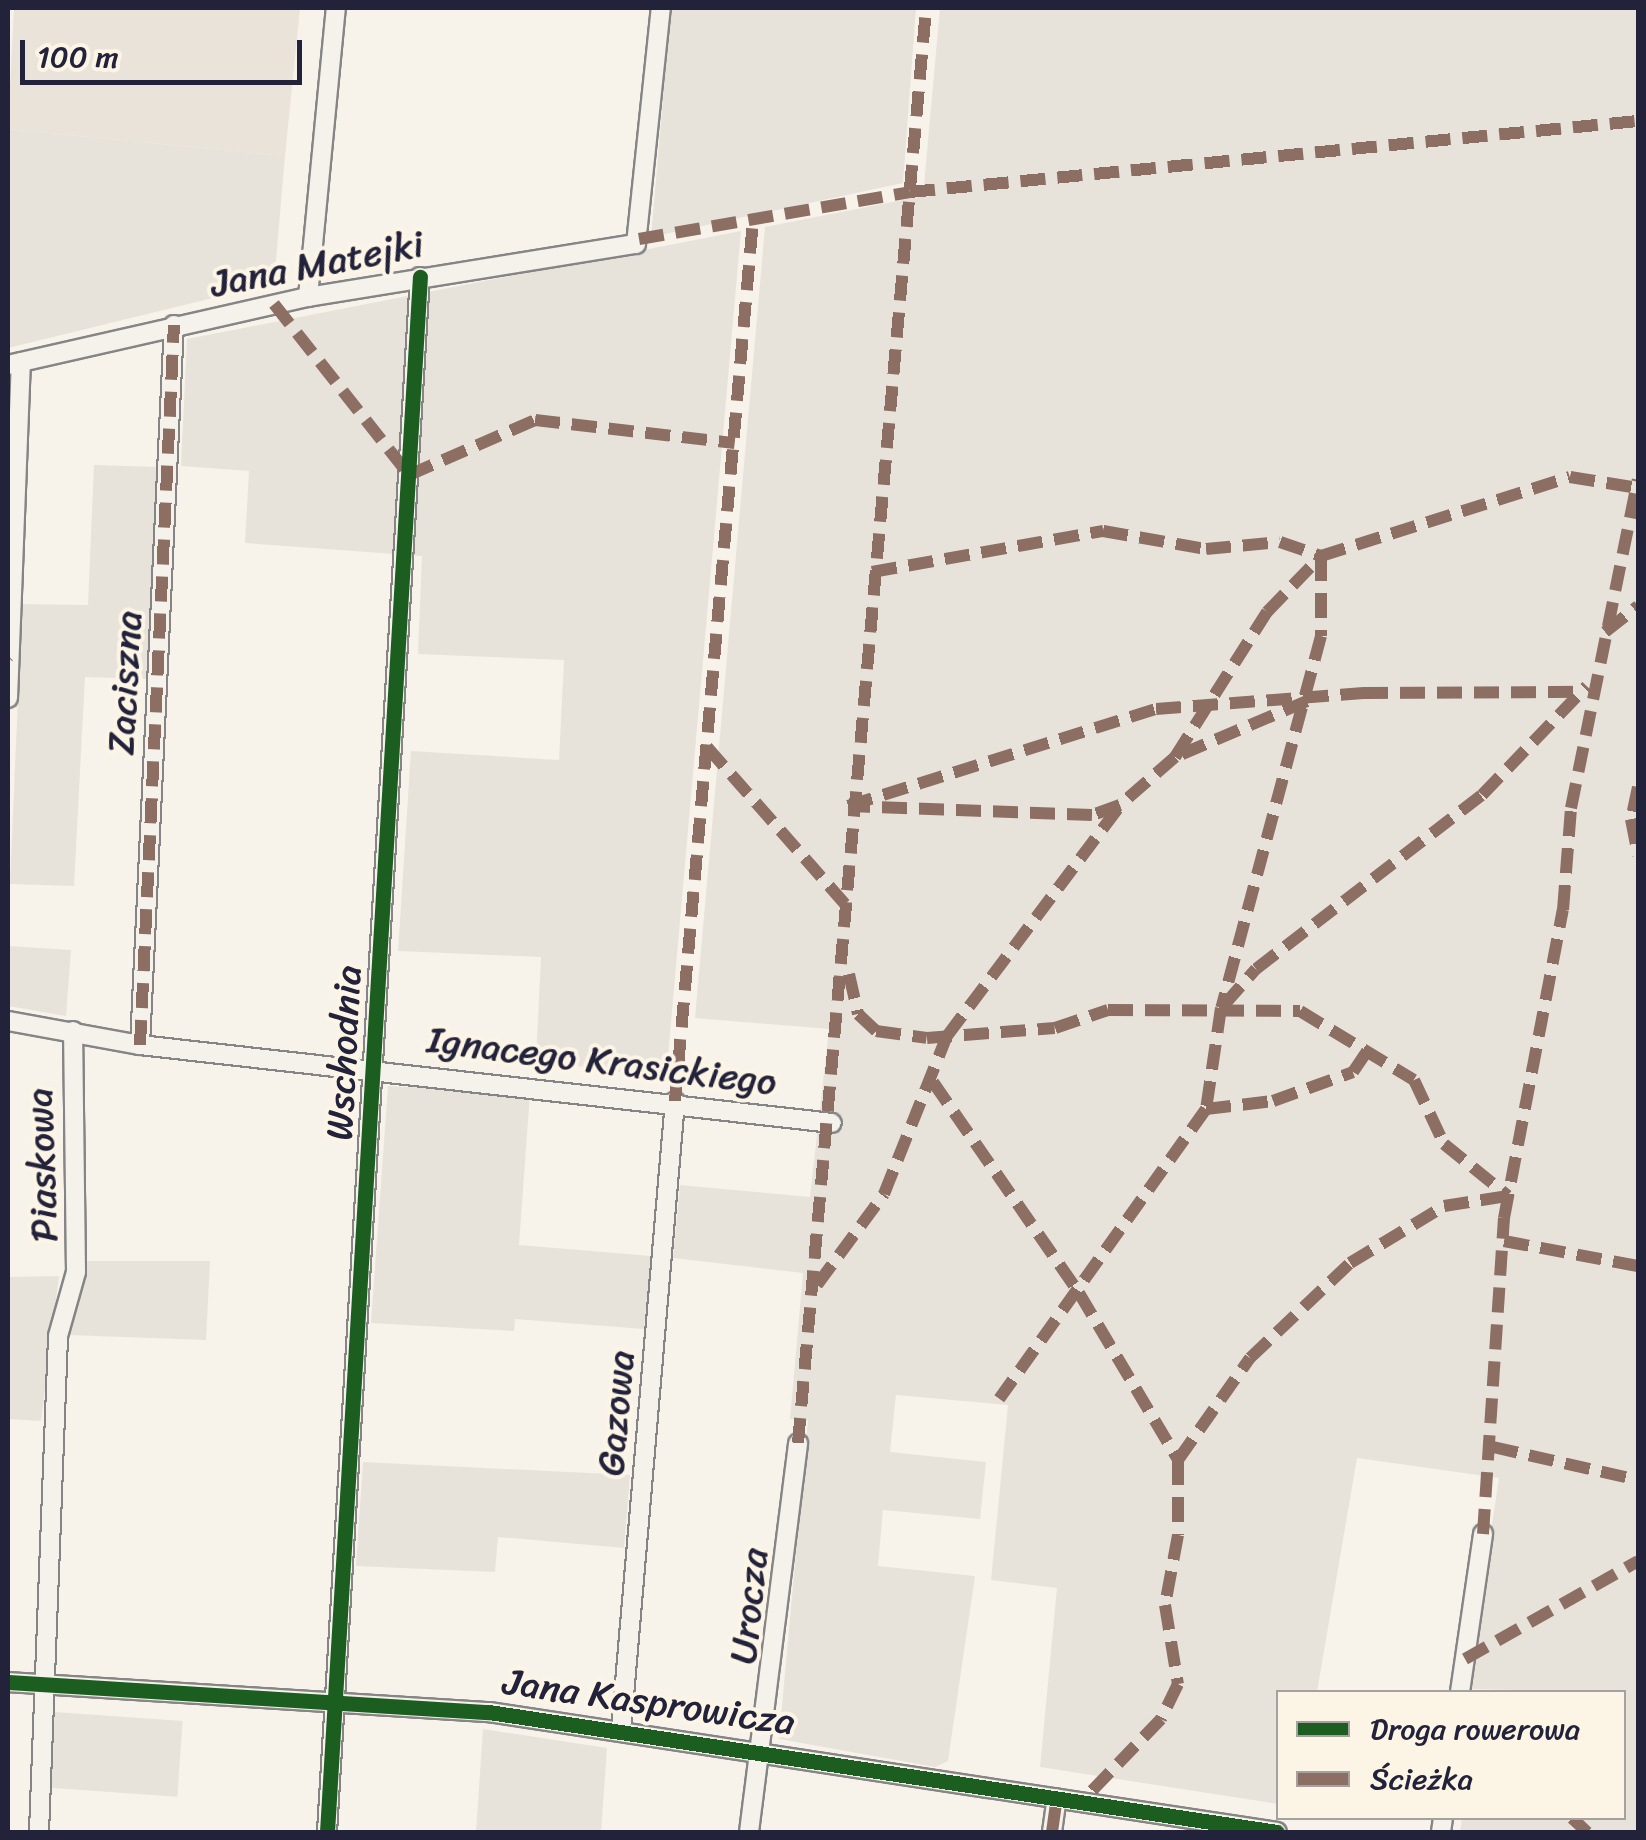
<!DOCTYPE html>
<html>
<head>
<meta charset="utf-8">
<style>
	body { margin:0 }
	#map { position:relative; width:1646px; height:1840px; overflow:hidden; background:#f7f3ea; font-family:Sriracha,sans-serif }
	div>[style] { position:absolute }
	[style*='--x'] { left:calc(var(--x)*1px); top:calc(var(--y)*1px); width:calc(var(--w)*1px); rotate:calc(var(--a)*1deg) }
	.built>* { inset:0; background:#e9e3d9 }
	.green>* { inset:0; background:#e8e3da; transform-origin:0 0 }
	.roads { filter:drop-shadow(2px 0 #868485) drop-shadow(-2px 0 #868485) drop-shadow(0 2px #868485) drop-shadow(0 -2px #868485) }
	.street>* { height:18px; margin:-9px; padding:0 9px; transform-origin:9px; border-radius:9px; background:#f5f2ec }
	.quiet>* { height:12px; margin-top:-6px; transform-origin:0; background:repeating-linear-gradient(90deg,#8d6e63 0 25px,transparent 0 37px) }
	.cycleway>* { height:15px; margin:-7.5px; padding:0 7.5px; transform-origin:7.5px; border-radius:7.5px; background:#1b5e20 }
	span { translate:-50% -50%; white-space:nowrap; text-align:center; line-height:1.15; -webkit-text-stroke:8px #fcf5e5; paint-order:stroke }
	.street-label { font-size:38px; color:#22223b }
	.frame { position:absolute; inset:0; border:10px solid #22223b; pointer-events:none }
	.legend { position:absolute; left:1276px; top:1690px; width:350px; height:130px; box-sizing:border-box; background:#fcf5e5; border:2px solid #a5a1a1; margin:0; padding:12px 18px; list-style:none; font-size:30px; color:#22223b }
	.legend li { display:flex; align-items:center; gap:20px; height:50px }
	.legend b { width:50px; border:2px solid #a5a1a1 }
	.scale { position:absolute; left:20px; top:40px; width:282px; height:45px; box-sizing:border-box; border:5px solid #22223b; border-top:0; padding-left:12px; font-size:30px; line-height:35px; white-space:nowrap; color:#22223b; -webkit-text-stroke:8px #fcf5e5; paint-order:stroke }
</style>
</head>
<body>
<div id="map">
	<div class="built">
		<i style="clip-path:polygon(14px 8px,300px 8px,285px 156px,8px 129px)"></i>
	</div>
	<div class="green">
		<i style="clip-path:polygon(671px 8px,916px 8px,903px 183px,651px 237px)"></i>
		<i style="clip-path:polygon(940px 8px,1638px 8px,1638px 1832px,1460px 1832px,1462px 1818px,1624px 1818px,1624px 1692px,1467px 1689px,1499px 1478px,1357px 1458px,1317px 1692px,1278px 1692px,1278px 1804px,1040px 1767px,1057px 1588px,991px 1580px,1008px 1405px,896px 1395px,890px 1452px,986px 1462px,980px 1519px,883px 1510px,878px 1566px,975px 1576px,948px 1761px,935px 1767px,779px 1739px,808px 1421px,790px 1419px,803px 1273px,673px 1258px,680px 1185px,810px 1197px,829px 1029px,695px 1018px,765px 227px,923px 196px)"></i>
		<i style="clip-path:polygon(8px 129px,285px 156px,274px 283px,8px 348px)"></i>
		<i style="clip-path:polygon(741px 231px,666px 1079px,536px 1060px,541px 957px,398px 951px,411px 751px,559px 760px,564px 660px,418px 654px,422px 556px,245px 543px,249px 471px,181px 466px,187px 339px)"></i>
		<i style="clip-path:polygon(94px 465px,159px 467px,147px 679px,85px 677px,74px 886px,10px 884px,22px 604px,88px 605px)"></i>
		<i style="clip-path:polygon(8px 946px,71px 950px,66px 1016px,8px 1006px)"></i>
		<i style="clip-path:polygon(388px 1086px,530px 1093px,519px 1245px,651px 1256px,644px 1329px,515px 1319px,514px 1331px,371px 1323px)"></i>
		<i style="clip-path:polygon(86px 1261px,210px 1261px,206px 1340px,68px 1335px)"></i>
		<i style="clip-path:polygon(59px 1276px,41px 1421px,8px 1419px,8px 1277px)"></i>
		<i style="clip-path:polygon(363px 1462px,630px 1475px,624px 1548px,498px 1537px,495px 1572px,356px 1566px)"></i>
		<i style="left:55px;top:1712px;width:128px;height:76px;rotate:4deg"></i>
		<i style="clip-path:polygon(483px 1729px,607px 1748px,601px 1832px,476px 1832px)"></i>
	</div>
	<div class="roads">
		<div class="street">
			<i style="--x:308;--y:297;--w:290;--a:-84.5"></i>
			<i style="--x:8;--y:365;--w:308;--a:-12.8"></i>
			<i style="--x:308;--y:297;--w:332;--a:-9.2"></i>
			<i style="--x:636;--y:244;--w:237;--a:-84"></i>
			<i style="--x:8;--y:698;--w:336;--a:-87.8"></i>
			<i style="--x:8;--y:1021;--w:134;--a:10.3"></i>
			<i style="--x:140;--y:1045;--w:696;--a:6.43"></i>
			<i style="--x:140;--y:1045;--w:721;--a:-87.3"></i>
			<i style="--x:8;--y:1682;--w:482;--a:3.6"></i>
			<i style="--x:489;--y:1712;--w:797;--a:8.66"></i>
			<i style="--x:1460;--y:1692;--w:160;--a:-81.7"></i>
			<i style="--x:621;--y:1730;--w:631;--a:-85.09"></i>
			<i style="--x:39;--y:1832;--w:496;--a:-87.8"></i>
			<i style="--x:58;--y:1336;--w:66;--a:-74.3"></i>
			<i style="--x:76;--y:1272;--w:241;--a:-90.7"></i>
			<i style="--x:327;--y:1832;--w:1558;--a:-86.58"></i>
			<i style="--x:749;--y:1832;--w:392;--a:-82.8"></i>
			<i style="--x:1052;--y:1832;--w:34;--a:-82"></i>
			<i style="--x:1441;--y:1832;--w:14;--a:-82"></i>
		</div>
	</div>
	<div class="quiet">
		<i style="--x:639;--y:239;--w:275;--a:-9.8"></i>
		<i style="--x:910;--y:192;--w:731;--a:-5.57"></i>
		<i style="--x:274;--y:304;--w:218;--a:51.7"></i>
		<i style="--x:409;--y:475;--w:137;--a:-23.6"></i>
		<i style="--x:535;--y:420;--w:201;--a:6.6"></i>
		<i style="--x:872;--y:572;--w:235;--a:-10.1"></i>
		<i style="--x:1103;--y:531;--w:105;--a:9.9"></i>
		<i style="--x:1206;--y:549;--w:74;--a:-5.4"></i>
		<i style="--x:1280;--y:542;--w:43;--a:18.9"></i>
		<i style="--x:1321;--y:556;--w:80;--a:90"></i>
		<i style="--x:1321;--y:636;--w:385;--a:105"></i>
		<i style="--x:1221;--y:1008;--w:102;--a:98.4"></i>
		<i style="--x:1206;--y:1109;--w:356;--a:125.5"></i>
		<i style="--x:1605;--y:632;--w:42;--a:-38.2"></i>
		<i style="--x:8;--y:657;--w:1;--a:-45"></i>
		<i style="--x:1307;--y:701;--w:143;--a:157"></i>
		<i style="--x:1175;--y:757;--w:73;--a:138.9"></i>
		<i style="--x:1120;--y:805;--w:30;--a:160"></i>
		<i style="--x:1092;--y:815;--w:244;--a:-177.9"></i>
		<i style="--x:848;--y:806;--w:323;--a:-17.5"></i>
		<i style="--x:1156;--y:709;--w:208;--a:-4.4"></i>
		<i style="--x:1363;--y:693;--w:219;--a:-0.3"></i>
		<i style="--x:707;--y:747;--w:209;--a:48.7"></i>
		<i style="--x:1175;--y:757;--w:172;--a:-57.6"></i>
		<i style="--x:1267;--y:612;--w:78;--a:-46"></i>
		<i style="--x:1321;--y:556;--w:261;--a:-17.6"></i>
		<i style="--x:1570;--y:477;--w:69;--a:9.2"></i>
		<i style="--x:1638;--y:787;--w:33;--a:102"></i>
		<i style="--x:1631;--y:819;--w:37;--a:79"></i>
		<i style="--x:849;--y:974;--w:41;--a:77.3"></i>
		<i style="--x:858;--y:1014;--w:25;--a:43"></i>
		<i style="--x:876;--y:1031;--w:51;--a:7.8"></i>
		<i style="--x:927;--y:1038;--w:128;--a:-4.5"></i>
		<i style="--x:1055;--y:1028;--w:56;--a:-18.8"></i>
		<i style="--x:1108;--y:1010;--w:192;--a:0.3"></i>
		<i style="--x:1300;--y:1011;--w:133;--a:31.2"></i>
		<i style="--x:1414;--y:1080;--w:71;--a:64.9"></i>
		<i style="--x:1444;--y:1144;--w:82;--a:39.1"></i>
		<i style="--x:1224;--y:1005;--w:48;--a:-48.4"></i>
		<i style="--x:1256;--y:969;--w:285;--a:-37.6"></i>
		<i style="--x:1482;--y:795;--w:151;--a:-46.1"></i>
		<i style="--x:140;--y:1045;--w:721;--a:-87.3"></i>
		<i style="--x:933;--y:1082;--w:257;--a:55.3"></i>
		<i style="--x:1079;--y:1293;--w:194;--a:59.3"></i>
		<i style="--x:1178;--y:1460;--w:75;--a:90"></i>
		<i style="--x:1178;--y:1535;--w:71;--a:100.5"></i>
		<i style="--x:1165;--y:1605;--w:80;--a:80.7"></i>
		<i style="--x:1178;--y:1684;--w:39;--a:116"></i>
		<i style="--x:1161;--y:1719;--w:115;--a:133.9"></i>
		<i style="--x:675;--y:1101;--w:884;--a:-84.94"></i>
		<i style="--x:1206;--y:1109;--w:67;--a:-6.8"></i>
		<i style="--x:1273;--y:1101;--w:85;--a:-19.9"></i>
		<i style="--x:1353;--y:1072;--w:27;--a:-56"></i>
		<i style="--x:1504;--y:1241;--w:136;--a:10.6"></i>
		<i style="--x:817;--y:1285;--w:113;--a:-53.6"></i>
		<i style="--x:884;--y:1194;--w:170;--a:-68.3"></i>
		<i style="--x:947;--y:1036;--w:286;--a:-53.1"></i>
		<i style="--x:798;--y:1443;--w:1441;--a:-84.9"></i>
		<i style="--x:1493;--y:1447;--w:149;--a:12.8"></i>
		<i style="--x:1178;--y:1460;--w:125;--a:-54.8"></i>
		<i style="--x:1250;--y:1358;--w:138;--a:-43.5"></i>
		<i style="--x:1350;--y:1263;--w:110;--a:-31.2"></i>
		<i style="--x:1444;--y:1206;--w:65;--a:-8.9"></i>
		<i style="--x:1483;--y:1534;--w:317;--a:-86.2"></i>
		<i style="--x:1504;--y:1218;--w:314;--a:-79.2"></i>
		<i style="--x:1563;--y:910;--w:102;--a:-85.5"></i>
		<i style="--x:1571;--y:808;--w:335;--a:-78.5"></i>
		<i style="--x:1465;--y:1659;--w:199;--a:-29.5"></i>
		<i style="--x:1572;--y:1818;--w:21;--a:43"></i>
		<i style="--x:1052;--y:1832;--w:34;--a:-82"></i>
	</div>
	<div class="cycleway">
		<i style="--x:8;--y:1682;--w:482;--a:3.6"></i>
		<i style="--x:489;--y:1712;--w:797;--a:8.66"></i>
		<i style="--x:327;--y:1832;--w:1558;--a:-86.58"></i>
	</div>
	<div class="street-label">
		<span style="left:317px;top:264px;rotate:-11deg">Jana Matejki</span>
		<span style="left:125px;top:683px;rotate:-87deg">Zaciszna</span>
		<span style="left:344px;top:1053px;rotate:-87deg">Wschodnia</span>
		<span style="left:602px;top:1061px;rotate:7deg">Ignacego Krasickiego</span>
		<span style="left:42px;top:1165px;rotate:-92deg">Piaskowa</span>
		<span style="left:616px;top:1413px;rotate:-85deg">Gazowa</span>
		<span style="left:749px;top:1606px;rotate:-84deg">Urocza</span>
		<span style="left:649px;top:1702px;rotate:8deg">Jana Kasprowicza</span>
	</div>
	<div class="frame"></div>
	<ul class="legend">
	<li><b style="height:12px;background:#1b5e20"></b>Droga rowerowa</li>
	<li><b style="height:12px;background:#8d6e63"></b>Ścieżka</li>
	</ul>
	<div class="scale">100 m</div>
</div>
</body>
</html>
